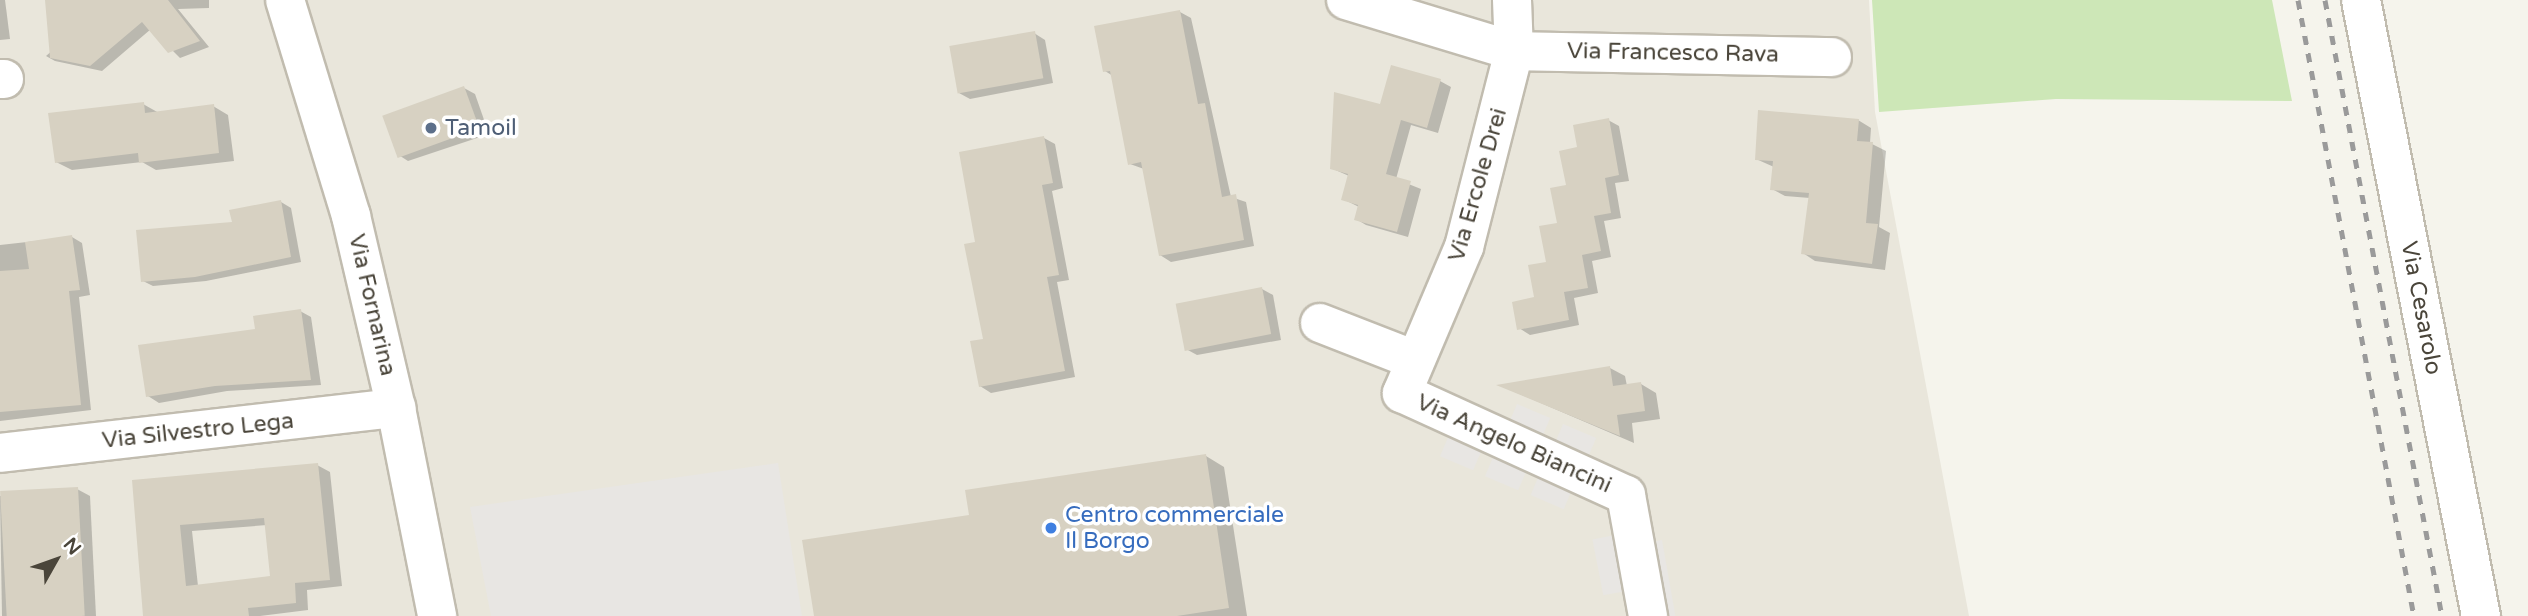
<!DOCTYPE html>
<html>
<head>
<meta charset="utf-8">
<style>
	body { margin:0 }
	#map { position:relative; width:2528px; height:616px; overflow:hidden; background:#f5f4ec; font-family:"Varela Round",sans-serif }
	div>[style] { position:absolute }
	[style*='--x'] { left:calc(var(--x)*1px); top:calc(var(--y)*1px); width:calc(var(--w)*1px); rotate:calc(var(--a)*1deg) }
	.residential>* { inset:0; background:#e9e6db }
	.green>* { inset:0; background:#cde7b7 }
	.parking>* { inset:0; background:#e8e6e3; transform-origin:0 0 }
	.shadow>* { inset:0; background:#0003 }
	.building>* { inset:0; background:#d7d1c2; transform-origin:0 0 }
	.roads { filter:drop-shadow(2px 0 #c1bcaf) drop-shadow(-2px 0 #c1bcaf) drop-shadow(0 2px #c1bcaf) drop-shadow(0 -2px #c1bcaf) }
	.minor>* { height:38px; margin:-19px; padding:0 19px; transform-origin:19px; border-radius:19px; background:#fff }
	.rail>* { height:5px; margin-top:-2.5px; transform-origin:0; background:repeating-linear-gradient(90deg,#9a9a9a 0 9px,transparent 0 18px) }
	.dots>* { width:19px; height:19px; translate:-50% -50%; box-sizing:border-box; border:4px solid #fff; border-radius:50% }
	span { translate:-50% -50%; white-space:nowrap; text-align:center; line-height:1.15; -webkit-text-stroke:7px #fff; paint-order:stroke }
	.street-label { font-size:23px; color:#4a453a }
	.service-label { font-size:23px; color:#4e5e75 }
	.left { translate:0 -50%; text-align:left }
	.shop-label { font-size:23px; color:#366cbe }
	.north { position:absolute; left:21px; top:525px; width:70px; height:70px; -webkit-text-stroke:5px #fff; paint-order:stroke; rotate:50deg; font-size:19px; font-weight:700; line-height:28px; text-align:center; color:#4a453a }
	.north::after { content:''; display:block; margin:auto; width:24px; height:32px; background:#4a453a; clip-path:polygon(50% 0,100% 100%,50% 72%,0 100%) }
</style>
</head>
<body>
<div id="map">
	<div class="residential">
		<i style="clip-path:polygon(0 0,1869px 0,1875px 112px,1969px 616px,0 616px)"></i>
	</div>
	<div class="green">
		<i style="clip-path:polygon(1872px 0,2272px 0,2292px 101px,2056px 99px,1879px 112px)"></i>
	</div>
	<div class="parking">
		<i style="left:1517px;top:404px;width:36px;height:23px;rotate:23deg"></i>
		<i style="left:1563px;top:424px;width:36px;height:23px;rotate:23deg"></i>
		<i style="left:1449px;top:435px;width:36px;height:23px;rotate:23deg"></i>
		<i style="left:1494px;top:455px;width:36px;height:23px;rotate:23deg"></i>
		<i style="clip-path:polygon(778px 463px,802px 616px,491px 616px,470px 507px)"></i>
		<i style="left:1540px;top:473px;width:36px;height:24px;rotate:23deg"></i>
		<i style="left:1615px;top:535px;width:57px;height:23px;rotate:79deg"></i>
		<i style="left:1662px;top:540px;width:77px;height:12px;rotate:80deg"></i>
	</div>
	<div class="shadow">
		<i style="clip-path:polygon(0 0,5px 0,10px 39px,0 40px)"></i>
		<i style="clip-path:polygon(47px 0,209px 0,209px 8px,178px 9px,209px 47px,180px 58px,151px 29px,102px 71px,55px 61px,46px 56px,78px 28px)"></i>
		<i style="clip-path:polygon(1180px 12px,1191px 18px,1231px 197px,1246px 202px,1254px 246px,1171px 262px,1160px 255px,1144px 169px,1130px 164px,1113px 76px,1105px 71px)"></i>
		<i style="clip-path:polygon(1034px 33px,1045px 40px,1053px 83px,970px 99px,959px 93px)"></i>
		<i style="clip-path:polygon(1440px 81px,1451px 87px,1438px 133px,1411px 125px,1396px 179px,1421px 189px,1408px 237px,1366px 225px,1356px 219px,1359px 207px,1343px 199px,1349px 176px,1331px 168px,1381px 107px)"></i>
		<i style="clip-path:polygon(464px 88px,475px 94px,489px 134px,408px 161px,397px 154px)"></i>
		<i style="clip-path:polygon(143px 104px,159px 113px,213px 106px,228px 115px,234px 161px,156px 170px,142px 162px,72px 170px,56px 162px)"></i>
		<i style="clip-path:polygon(1608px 120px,1619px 126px,1629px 181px,1615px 183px,1621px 218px,1604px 221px,1611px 257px,1592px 261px,1598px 293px,1574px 298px,1579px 325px,1530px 335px,1519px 328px,1536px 299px,1579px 149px)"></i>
		<i style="clip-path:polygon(1858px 120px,1871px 128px,1870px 143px,1886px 151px,1879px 227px,1890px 233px,1885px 270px,1815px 261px,1803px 253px,1810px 198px,1785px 196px,1772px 189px,1774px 167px,1756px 159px)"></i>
		<i style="clip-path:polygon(1044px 138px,1055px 144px,1063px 188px,1052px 191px,1069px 280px,1057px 282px,1075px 377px,991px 393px,980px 386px,985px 340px)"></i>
		<i style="clip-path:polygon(281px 202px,291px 208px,301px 262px,206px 281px,153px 286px,143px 281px)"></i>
		<i style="clip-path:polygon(72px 237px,82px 243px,90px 295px,79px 297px,91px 410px,0 421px,0 245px)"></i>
		<i style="clip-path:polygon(1262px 289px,1273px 295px,1281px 340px,1197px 355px,1186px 349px)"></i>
		<i style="clip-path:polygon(300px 311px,311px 317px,321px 385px,227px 391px,159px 403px,148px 396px,257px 330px)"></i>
		<i style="clip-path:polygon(1610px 368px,1625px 376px,1627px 386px,1641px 384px,1656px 393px,1660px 419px,1632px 423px,1634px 443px,1501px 386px)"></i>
		<i style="clip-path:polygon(1206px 456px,1224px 467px,1247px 616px,816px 616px,971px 517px)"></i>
		<i style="clip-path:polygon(evenodd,317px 465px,330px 472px,342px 586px,307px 590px,308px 610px,260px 616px,146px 616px,134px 481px,317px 465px,267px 525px,272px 578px,198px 586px,192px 531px,267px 525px)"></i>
		<i style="clip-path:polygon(77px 489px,90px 496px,96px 616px,2px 616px,0 496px)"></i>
	</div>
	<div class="building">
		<i style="clip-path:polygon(45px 0,168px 0,200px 41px,168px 53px,142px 22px,90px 66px,50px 58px)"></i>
		<i style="clip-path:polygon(1180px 10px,1198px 104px,1205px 103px,1222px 197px,1236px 194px,1244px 240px,1159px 256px,1141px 162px,1128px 165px,1110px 71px,1103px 72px,1094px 26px)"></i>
		<i style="left:1035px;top:31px;width:48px;height:87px;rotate:80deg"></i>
		<i style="clip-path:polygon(1391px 65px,1441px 79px,1427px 128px,1401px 120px,1386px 174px,1411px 181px,1397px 232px,1354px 220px,1358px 205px,1341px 200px,1348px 174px,1330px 169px,1334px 92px,1380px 104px)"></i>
		<i style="left:464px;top:86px;width:45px;height:87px;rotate:70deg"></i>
		<i style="clip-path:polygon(144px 102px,145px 113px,214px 104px,219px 153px,139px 163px,138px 153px,55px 163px,48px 113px)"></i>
		<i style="clip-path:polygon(1758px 110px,1859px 119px,1857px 141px,1873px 142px,1866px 223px,1878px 224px,1872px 264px,1801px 254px,1809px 193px,1770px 190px,1773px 161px,1755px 160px)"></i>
		<i style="clip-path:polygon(1609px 118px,1619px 175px,1605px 178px,1611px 213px,1594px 216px,1601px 251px,1582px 255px,1588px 288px,1564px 292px,1569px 320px,1517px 330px,1512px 302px,1534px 297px,1528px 265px,1546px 262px,1539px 226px,1557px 223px,1550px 188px,1566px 185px,1559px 151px,1577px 147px,1573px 125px)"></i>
		<i style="clip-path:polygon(1044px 136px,1053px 183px,1042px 185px,1059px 275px,1047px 277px,1065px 371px,979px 387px,970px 341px,983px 339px,964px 244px,975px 242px,959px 152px)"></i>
		<i style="clip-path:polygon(281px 200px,291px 257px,195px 277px,141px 282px,136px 230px,232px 222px,229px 210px)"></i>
		<i style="clip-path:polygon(72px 235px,80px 290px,69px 291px,81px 405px,0 412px,0 271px,29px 269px,25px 242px)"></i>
		<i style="left:1262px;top:287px;width:48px;height:88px;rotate:79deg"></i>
		<i style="clip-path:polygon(301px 309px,311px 380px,215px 386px,146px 397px,138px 345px,255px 329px,253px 316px)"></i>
		<i style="clip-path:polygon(1610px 366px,1613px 386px,1641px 382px,1643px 395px,1645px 411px,1617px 415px,1620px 436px,1496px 385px)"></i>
		<i style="clip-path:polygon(1206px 454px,1229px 608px,1177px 616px,814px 616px,802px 540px,969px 515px,965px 490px)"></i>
		<i style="clip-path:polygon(evenodd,318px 463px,330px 580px,295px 583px,296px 603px,248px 608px,249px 616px,143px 616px,132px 480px,318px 463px,264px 518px,270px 576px,186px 586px,180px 525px,264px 518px)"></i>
		<i style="left:78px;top:487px;width:129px;height:78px;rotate:87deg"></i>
	</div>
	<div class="roads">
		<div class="minor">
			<i style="--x:285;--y:0;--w:226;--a:73"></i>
			<i style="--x:351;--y:216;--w:197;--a:76.8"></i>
			<i style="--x:396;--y:408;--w:212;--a:78.8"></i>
			<i style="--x:1346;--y:0;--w:176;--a:16.9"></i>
			<i style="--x:1514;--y:51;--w:318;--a:1.1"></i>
			<i style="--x:1512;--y:0;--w:51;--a:87.8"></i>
			<i style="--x:1514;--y:51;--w:202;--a:104.3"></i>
			<i style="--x:1464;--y:247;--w:159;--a:113"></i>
			<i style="--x:1402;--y:393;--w:246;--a:24.5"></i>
			<i style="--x:1626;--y:495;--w:123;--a:79.7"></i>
			<i style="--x:2361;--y:0;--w:628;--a:78.98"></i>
			<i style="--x:0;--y:79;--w:4;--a:0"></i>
			<i style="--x:1320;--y:323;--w:102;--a:21.3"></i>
			<i style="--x:0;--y:453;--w:399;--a:-6.5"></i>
		</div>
	</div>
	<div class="rail">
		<i style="--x:2298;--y:0;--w:627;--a:79.34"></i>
		<i style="--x:2325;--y:0;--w:627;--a:79.25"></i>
	</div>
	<div class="dots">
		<i style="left:431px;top:128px;background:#5c6f8a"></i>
		<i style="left:1051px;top:528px;background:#3f7fe0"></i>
	</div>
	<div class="street-label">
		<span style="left:1673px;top:53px;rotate:1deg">Via Francesco Rava</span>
		<span style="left:1478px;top:185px;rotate:-74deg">Via Ercole Drei</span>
		<span style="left:372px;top:305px;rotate:77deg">Via Fornarina</span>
		<span style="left:2421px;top:308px;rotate:79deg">Via Cesarolo</span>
		<span style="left:198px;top:431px;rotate:-6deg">Via Silvestro Lega</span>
		<span style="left:1514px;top:444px;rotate:24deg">Via Angelo Biancini</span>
	</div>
	<div class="service-label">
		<span class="left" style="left:445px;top:128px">Tamoil</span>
	</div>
	<div class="shop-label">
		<span class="left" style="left:1065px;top:528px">Centro commerciale<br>Il Borgo</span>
	</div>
	<div class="north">N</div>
</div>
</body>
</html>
